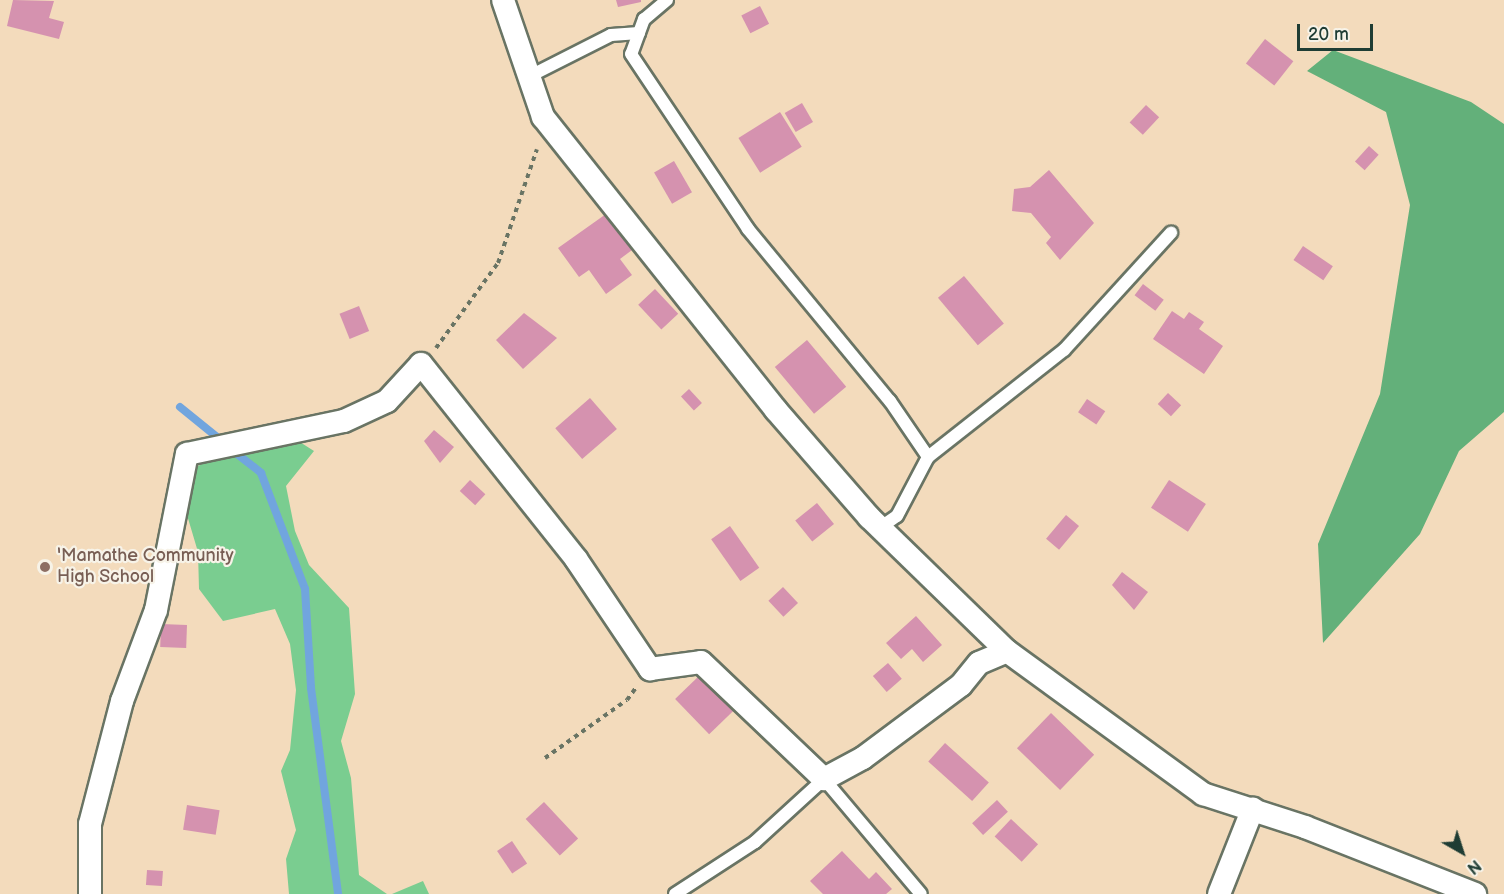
<!DOCTYPE html>
<html>
<head>
<meta charset="utf-8">
<style>
	body { margin:0 }
	#map { position:relative; width:1504px; height:894px; overflow:hidden; background:#f3dbbc; font-family:"Balsamiq Sans",sans-serif }
	div>[style] { position:absolute }
	[style*='--x'] { left:calc(var(--x)*1px); top:calc(var(--y)*1px); width:calc(var(--w)*1px); rotate:calc(var(--a)*1deg) }
	.green>* { inset:0; background:#7acd90 }
	.forest>* { inset:0; background:#63b07a }
	.stream>* { height:8px; margin:-4px; padding:0 4px; transform-origin:4px; border-radius:4px; background:#71a5de }
	.building>* { inset:0; background:#d592af; transform-origin:0 0 }
	.path>* { height:4px; margin-top:-2px; transform-origin:0; background:repeating-linear-gradient(90deg,#697464 0 4.5px,transparent 0 9px) }
	.roads { filter:drop-shadow(2px 0 #697464) drop-shadow(-2px 0 #697464) drop-shadow(0 2px #697464) drop-shadow(0 -2px #697464) }
	.lane>* { height:12px; margin:-6px; padding:0 6px; transform-origin:6px; border-radius:6px; background:#fff }
	.street>* { height:22px; margin:-11px; padding:0 11px; transform-origin:11px; border-radius:11px; background:#fff }
	.dots>* { width:16px; height:16px; translate:-50% -50%; box-sizing:border-box; border:3px solid #f7f3e8; border-radius:50% }
	span { translate:-50% -50%; white-space:nowrap; text-align:center; line-height:1.15; -webkit-text-stroke:4.5px #f7f3e8; paint-order:stroke }
	.education-label { font-size:18px; color:#785e54 }
	.left { translate:0 -50%; text-align:left }
	.north { position:absolute; left:1432px; top:822px; width:60px; height:60px; -webkit-text-stroke:4px #f7f3e8; paint-order:stroke; rotate:141deg; font-size:16px; font-weight:700; line-height:24px; text-align:center; color:#1f3d34 }
	.north::after { content:''; display:block; margin:auto; width:21px; height:27px; background:#1f3d34; clip-path:polygon(50% 0,100% 100%,50% 72%,0 100%) }
	.scale { position:absolute; left:1297px; top:24px; width:76px; height:27px; box-sizing:border-box; border:3px solid #1f3d34; border-top:0; padding-left:8px; font-size:18px; line-height:21px; white-space:nowrap; color:#1f3d34; -webkit-text-stroke:4px #f7f3e8; paint-order:stroke }
</style>
</head>
<body>
<div id="map">
	<div class="green">
		<i style="clip-path:polygon(292px 437px,314px 451px,286px 486px,295px 531px,309px 565px,349px 608px,355px 694px,341px 741px,351px 778px,359px 875px,387px 894px,289px 894px,286px 859px,296px 830px,281px 771px,290px 750px,296px 690px,290px 644px,275px 609px,223px 621px,199px 589px,198px 552px,187px 515px,196px 467px,248px 440px)"></i>
		<i style="clip-path:polygon(423px 881px,429px 894px,392px 894px)"></i>
	</div>
	<div class="forest">
		<i style="clip-path:polygon(1333px 50px,1471px 102px,1504px 124px,1504px 412px,1459px 451px,1420px 534px,1323px 643px,1318px 544px,1380px 394px,1410px 205px,1386px 112px,1307px 71px)"></i>
	</div>
	<div class="stream">
		<i style="--x:180;--y:407;--w:55;--a:39.1"></i>
		<i style="--x:232;--y:450;--w:37;--a:38"></i>
		<i style="--x:261;--y:473;--w:124;--a:69.2"></i>
		<i style="--x:305;--y:589;--w:99;--a:86.5"></i>
		<i style="--x:311;--y:688;--w:208;--a:82.5"></i>
	</div>
	<div class="building">
		<i style="clip-path:polygon(13px 0,54px 1px,49px 18px,64px 22px,59px 39px,7px 26px)"></i>
		<i style="clip-path:polygon(616px 0,641px 0,641px 2px,618px 7px)"></i>
		<i style="left:760px;top:6px;width:20px;height:21px;rotate:63deg"></i>
		<i style="left:1265px;top:39px;width:36px;height:31px;rotate:38deg"></i>
		<i style="left:802px;top:103px;width:22px;height:20px;rotate:60deg"></i>
		<i style="left:1146px;top:105px;width:18px;height:24px;rotate:43deg"></i>
		<i style="left:780px;top:112px;width:41px;height:49px;rotate:58deg"></i>
		<i style="left:1369px;top:146px;width:13px;height:21px;rotate:42deg"></i>
		<i style="left:674px;top:161px;width:36px;height:23px;rotate:60deg"></i>
		<i style="clip-path:polygon(1049px 170px,1094px 223px,1060px 260px,1046px 243px,1051px 237px,1031px 213px,1012px 211px,1014px 189px,1030px 187px)"></i>
		<i style="clip-path:polygon(606px 214px,632px 250px,620px 259px,632px 275px,606px 294px,589px 270px,579px 277px,558px 248px)"></i>
		<i style="left:1303px;top:246px;width:36px;height:17px;rotate:34deg"></i>
		<i style="left:964px;top:276px;width:62px;height:34px;rotate:50deg"></i>
		<i style="left:1143px;top:284px;width:26px;height:14px;rotate:37deg"></i>
		<i style="left:655px;top:289px;width:34px;height:23px;rotate:47deg"></i>
		<i style="left:359px;top:306px;width:27px;height:21px;rotate:68deg"></i>
		<i style="clip-path:polygon(1172px 311px,1184px 319px,1189px 312px,1204px 322px,1199px 329px,1223px 346px,1204px 374px,1153px 339px)"></i>
		<i style="clip-path:polygon(524px 313px,557px 338px,523px 369px,496px 340px)"></i>
		<i style="left:807px;top:340px;width:61px;height:42px;rotate:50deg"></i>
		<i style="left:689px;top:389px;width:19px;height:11px;rotate:47deg"></i>
		<i style="left:1168px;top:393px;width:18px;height:15px;rotate:43deg"></i>
		<i style="left:590px;top:398px;width:41px;height:46px;rotate:49deg"></i>
		<i style="left:1087px;top:399px;width:22px;height:16px;rotate:34deg"></i>
		<i style="clip-path:polygon(434px 430px,454px 447px,440px 463px,424px 441px)"></i>
		<i style="left:470px;top:480px;width:21px;height:15px;rotate:43deg"></i>
		<i style="left:1169px;top:480px;width:44px;height:33px;rotate:33deg"></i>
		<i style="left:817px;top:503px;width:27px;height:28px;rotate:51deg"></i>
		<i style="left:1066px;top:515px;width:17px;height:31px;rotate:40deg"></i>
		<i style="left:730px;top:526px;width:51px;height:23px;rotate:55deg"></i>
		<i style="clip-path:polygon(1122px 572px,1148px 592px,1134px 610px,1112px 585px)"></i>
		<i style="left:783px;top:587px;width:22px;height:20px;rotate:47deg"></i>
		<i style="clip-path:polygon(916px 616px,942px 645px,923px 662px,912px 649px,901px 659px,886px 643px)"></i>
		<i style="left:161px;top:624px;width:26px;height:23px;rotate:2deg"></i>
		<i style="left:888px;top:663px;width:21px;height:20px;rotate:49deg"></i>
		<i style="left:701px;top:674px;width:49px;height:36px;rotate:46deg"></i>
		<i style="left:1051px;top:713px;width:60px;height:49px;rotate:44deg"></i>
		<i style="left:945px;top:743px;width:59px;height:25px;rotate:42deg"></i>
		<i style="left:997px;top:800px;width:16px;height:34px;rotate:47deg"></i>
		<i style="left:544px;top:802px;width:50px;height:25px;rotate:47deg"></i>
		<i style="left:187px;top:805px;width:33px;height:25px;rotate:9deg"></i>
		<i style="left:1011px;top:819px;width:37px;height:24px;rotate:43deg"></i>
		<i style="left:512px;top:841px;width:27px;height:18px;rotate:56deg"></i>
		<i style="clip-path:polygon(842px 851px,869px 879px,876px 872px,892px 889px,886px 894px,823px 894px,810px 881px)"></i>
		<i style="left:147px;top:870px;width:16px;height:15px;rotate:4deg"></i>
	</div>
	<div class="path">
		<i style="--x:436;--y:348;--w:105;--a:-53.9"></i>
		<i style="--x:498;--y:263;--w:120;--a:-71.1"></i>
		<i style="--x:545;--y:758;--w:100;--a:-35.3"></i>
		<i style="--x:627;--y:700;--w:17;--a:-54"></i>
	</div>
	<div class="roads">
		<div class="lane">
			<i style="--x:667;--y:0;--w:30;--a:140"></i>
			<i style="--x:644;--y:19;--w:37;--a:110"></i>
			<i style="--x:631;--y:54;--w:211;--a:56.2"></i>
			<i style="--x:748;--y:229;--w:223;--a:50.5"></i>
			<i style="--x:890;--y:401;--w:68;--a:55.8"></i>
			<i style="--x:530;--y:76;--w:91;--a:-26.8"></i>
			<i style="--x:611;--y:35;--w:28;--a:-4"></i>
			<i style="--x:881;--y:527;--w:19;--a:-35"></i>
			<i style="--x:897;--y:516;--w:67;--a:-62.3"></i>
			<i style="--x:928;--y:457;--w:173;--a:-38.2"></i>
			<i style="--x:1064;--y:350;--w:159;--a:-47.6"></i>
			<i style="--x:675;--y:894;--w:95;--a:-33"></i>
			<i style="--x:755;--y:842;--w:93;--a:-42.4"></i>
			<i style="--x:824;--y:779;--w:150;--a:49.9"></i>
		</div>
		<div class="street">
			<i style="--x:503;--y:0;--w:124;--a:71.1"></i>
			<i style="--x:543;--y:117;--w:374;--a:51.5"></i>
			<i style="--x:776;--y:410;--w:142;--a:49"></i>
			<i style="--x:869;--y:517;--w:192;--a:44.2"></i>
			<i style="--x:1007;--y:651;--w:243;--a:36.1"></i>
			<i style="--x:1203;--y:794;--w:107;--a:17.9"></i>
			<i style="--x:1305;--y:827;--w:183;--a:21.5"></i>
			<i style="--x:90;--y:894;--w:70;--a:-90"></i>
			<i style="--x:90;--y:824;--w:127;--a:-75.4"></i>
			<i style="--x:122;--y:701;--w:97;--a:-69.5"></i>
			<i style="--x:156;--y:610;--w:159;--a:-78.8"></i>
			<i style="--x:187;--y:454;--w:160;--a:-11.9"></i>
			<i style="--x:344;--y:421;--w:47;--a:-24.9"></i>
			<i style="--x:387;--y:401;--w:50;--a:-47.4"></i>
			<i style="--x:421;--y:364;--w:249;--a:51.5"></i>
			<i style="--x:576;--y:559;--w:133;--a:56.1"></i>
			<i style="--x:650;--y:669;--w:51;--a:-7.8"></i>
			<i style="--x:701;--y:662;--w:170;--a:43.6"></i>
			<i style="--x:824;--y:779;--w:44;--a:-28.3"></i>
			<i style="--x:863;--y:758;--w:122;--a:-36.7"></i>
			<i style="--x:961;--y:685;--w:28;--a:-51"></i>
			<i style="--x:979;--y:663;--w:30;--a:-23"></i>
			<i style="--x:1219;--y:894;--w:92;--a:-68.4"></i>
		</div>
	</div>
	<div class="dots">
		<i style="left:45px;top:567px;background:#8d6e63"></i>
	</div>
	<div class="education-label">
		<span class="left" style="left:57px;top:567px">'Mamathe Community<br>High School</span>
	</div>
	<div class="north">N</div>
	<div class="scale">20 m</div>
</div>
</body>
</html>
